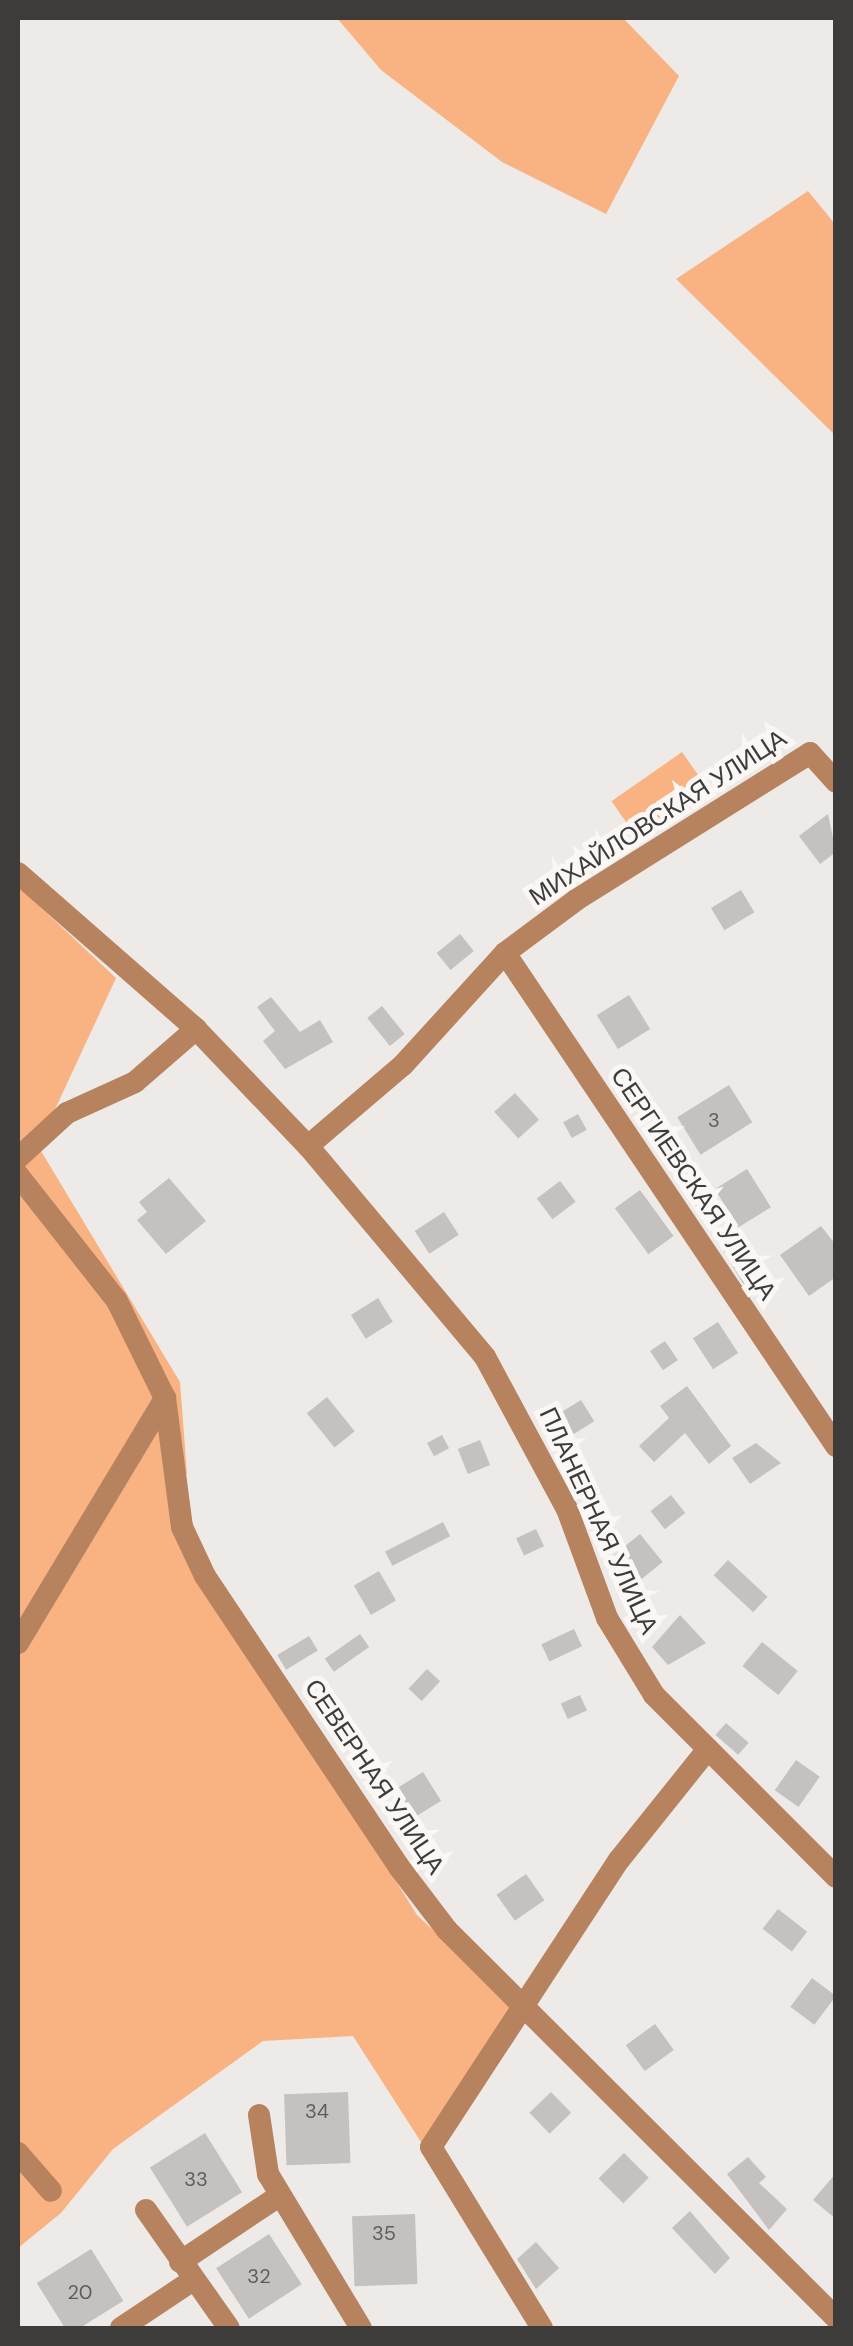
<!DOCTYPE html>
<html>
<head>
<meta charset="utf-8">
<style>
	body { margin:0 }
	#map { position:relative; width:853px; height:2346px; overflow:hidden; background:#edeae8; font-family:"DM Sans",sans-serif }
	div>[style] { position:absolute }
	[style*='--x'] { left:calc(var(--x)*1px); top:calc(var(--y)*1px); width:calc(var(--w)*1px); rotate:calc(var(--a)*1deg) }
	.green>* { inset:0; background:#f9b383; transform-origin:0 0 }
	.building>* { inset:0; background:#c4c1bf; transform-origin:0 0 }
	.minor>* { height:22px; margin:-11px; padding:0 11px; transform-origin:11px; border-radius:11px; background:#b7835f }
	span { translate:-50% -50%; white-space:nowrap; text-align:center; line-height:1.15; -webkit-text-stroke:10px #fbf7f5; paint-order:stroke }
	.number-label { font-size:20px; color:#5f5d5c }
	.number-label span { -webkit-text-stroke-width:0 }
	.street-label { font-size:25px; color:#3d3c3b }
	.frame { position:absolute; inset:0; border:20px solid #3d3c3b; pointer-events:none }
</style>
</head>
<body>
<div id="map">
	<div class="green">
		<i style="clip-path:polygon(337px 18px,623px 18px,679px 76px,606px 214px,502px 162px,381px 70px)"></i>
		<i style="clip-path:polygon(808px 191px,835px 224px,835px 435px,676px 279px)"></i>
		<i style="left:682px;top:752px;width:49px;height:86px;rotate:55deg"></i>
		<i style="clip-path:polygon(18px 886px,116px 978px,38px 1146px,180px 1382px,187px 1474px,168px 1477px,175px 1525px,417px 1915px,516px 2008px,437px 2133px,421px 2142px,353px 2036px,263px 2041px,113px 2149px,61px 2213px,18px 2248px)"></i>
	</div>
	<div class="building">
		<i style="clip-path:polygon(828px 814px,836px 852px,820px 864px,799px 836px)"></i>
		<i style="left:741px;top:890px;width:26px;height:35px;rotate:59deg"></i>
		<i style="left:460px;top:934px;width:22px;height:30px;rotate:51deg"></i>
		<i style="left:629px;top:995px;width:40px;height:38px;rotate:58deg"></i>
		<i style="clip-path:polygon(271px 997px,300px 1032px,320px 1020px,333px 1042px,285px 1069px,263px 1041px,275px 1031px,257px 1007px)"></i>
		<i style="left:382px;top:1006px;width:36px;height:19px;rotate:51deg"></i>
		<i style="left:729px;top:1085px;width:44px;height:61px;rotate:58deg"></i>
		<i style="left:515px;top:1093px;width:36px;height:28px;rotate:48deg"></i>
		<i style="left:578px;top:1114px;width:18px;height:17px;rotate:61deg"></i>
		<i style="left:747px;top:1169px;width:45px;height:38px;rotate:58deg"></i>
		<i style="clip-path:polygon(169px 1178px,206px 1221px,166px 1254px,137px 1220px,147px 1212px,139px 1202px)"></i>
		<i style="left:560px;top:1181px;width:26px;height:29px;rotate:53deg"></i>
		<i style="left:640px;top:1190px;width:57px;height:31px;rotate:54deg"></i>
		<i style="left:444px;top:1212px;width:27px;height:35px;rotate:57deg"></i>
		<i style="clip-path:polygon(821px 1226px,836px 1245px,836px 1277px,809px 1296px,780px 1255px)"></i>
		<i style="left:742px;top:1239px;width:39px;height:22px;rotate:59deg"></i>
		<i style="left:378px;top:1298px;width:28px;height:32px;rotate:58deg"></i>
		<i style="left:718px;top:1322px;width:37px;height:30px;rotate:57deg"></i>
		<i style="left:665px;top:1341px;width:23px;height:18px;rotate:56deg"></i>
		<i style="clip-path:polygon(687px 1386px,731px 1446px,709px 1464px,685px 1433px,654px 1462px,639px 1446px,669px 1418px,660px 1406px)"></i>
		<i style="left:327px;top:1397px;width:44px;height:26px;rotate:51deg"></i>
		<i style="left:581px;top:1400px;width:25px;height:28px;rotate:58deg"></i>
		<i style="left:442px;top:1435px;width:15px;height:17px;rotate:62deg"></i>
		<i style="left:480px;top:1440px;width:27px;height:24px;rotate:68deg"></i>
		<i style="clip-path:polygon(756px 1443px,781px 1463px,750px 1484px,732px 1458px)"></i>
		<i style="left:671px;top:1495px;width:23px;height:26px;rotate:52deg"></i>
		<i style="left:443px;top:1522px;width:16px;height:65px;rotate:63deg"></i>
		<i style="left:536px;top:1529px;width:19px;height:22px;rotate:65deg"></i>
		<i style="left:640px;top:1534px;width:36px;height:40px;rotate:51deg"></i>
		<i style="left:728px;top:1560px;width:54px;height:21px;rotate:43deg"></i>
		<i style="left:379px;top:1571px;width:34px;height:29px;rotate:60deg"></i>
		<i style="clip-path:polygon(680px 1615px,706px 1643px,668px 1665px,652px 1647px)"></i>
		<i style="left:574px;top:1629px;width:19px;height:36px;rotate:65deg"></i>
		<i style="left:360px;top:1634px;width:16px;height:43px;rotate:55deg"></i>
		<i style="left:309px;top:1636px;width:17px;height:37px;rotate:59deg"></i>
		<i style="left:762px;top:1642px;width:46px;height:31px;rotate:39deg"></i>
		<i style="left:427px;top:1669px;width:18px;height:27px;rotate:43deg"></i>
		<i style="left:580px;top:1695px;width:17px;height:21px;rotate:66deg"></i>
		<i style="left:726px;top:1723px;width:30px;height:16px;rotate:41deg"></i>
		<i style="left:796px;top:1760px;width:29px;height:37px;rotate:35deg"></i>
		<i style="left:423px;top:1772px;width:34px;height:32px;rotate:58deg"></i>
		<i style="left:526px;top:1874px;width:32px;height:36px;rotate:55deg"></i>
		<i style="left:778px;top:1909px;width:37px;height:25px;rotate:38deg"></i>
		<i style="left:812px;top:1978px;width:30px;height:36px;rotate:37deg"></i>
		<i style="left:655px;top:2024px;width:32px;height:36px;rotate:54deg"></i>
		<i style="left:348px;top:2092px;width:71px;height:64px;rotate:88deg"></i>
		<i style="left:551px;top:2092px;width:29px;height:30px;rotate:46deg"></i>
		<i style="left:205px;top:2133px;width:70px;height:65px;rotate:58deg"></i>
		<i style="left:624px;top:2153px;width:35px;height:36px;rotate:45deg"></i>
		<i style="clip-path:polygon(748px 2157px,766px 2177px,759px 2183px,787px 2209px,769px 2230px,727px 2174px)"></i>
		<i style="clip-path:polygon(836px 2173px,836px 2219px,813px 2200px)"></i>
		<i style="clip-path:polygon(690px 2211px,730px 2258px,715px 2274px,672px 2228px)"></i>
		<i style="left:415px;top:2214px;width:70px;height:63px;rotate:88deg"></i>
		<i style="left:269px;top:2234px;width:60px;height:63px;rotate:57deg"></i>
		<i style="clip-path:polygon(536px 2242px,559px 2268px,536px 2289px,517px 2259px)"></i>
		<i style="left:91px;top:2249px;width:61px;height:64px;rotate:58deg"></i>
	</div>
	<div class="minor">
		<i style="--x:18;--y:873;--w:237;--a:41.2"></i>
		<i style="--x:196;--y:1029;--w:162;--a:46.3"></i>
		<i style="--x:308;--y:1146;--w:275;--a:50"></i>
		<i style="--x:485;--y:1357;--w:173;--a:61.7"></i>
		<i style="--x:567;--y:1509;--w:116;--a:69.8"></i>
		<i style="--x:607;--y:1618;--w:90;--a:58.6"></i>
		<i style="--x:654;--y:1695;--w:257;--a:45"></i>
		<i style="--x:505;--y:953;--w:594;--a:56.12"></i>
		<i style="--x:308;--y:1146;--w:125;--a:-40.5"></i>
		<i style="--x:403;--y:1065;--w:151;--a:-47.7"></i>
		<i style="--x:505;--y:953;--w:89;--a:-36.7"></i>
		<i style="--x:576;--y:900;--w:276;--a:-32.1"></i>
		<i style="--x:810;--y:753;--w:39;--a:48"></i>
		<i style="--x:18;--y:1158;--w:67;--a:-42.6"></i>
		<i style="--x:67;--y:1113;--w:75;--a:-24.5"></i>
		<i style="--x:135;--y:1082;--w:81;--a:-41"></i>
		<i style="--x:18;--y:1175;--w:160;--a:51.8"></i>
		<i style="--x:117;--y:1301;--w:108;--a:63.7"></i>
		<i style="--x:165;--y:1398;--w:130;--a:82.5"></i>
		<i style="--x:182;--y:1527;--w:54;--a:64.9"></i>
		<i style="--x:205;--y:1576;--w:350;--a:56.3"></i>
		<i style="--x:399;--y:1867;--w:79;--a:52.7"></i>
		<i style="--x:447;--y:1930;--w:549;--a:44.93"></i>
		<i style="--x:18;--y:1643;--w:286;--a:-59"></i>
		<i style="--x:259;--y:2115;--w:60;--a:81.3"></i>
		<i style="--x:268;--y:2174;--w:180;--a:58.9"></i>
		<i style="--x:18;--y:2153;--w:50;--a:49"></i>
		<i style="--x:146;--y:2210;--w:144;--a:54.9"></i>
		<i style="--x:180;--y:2262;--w:119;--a:-33.7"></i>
		<i style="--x:121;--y:2328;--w:87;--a:-33.7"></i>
		<i style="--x:542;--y:2328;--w:212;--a:-121.5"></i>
		<i style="--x:431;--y:2147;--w:343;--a:-56.8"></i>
		<i style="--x:619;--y:1860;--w:142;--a:-51.3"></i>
	</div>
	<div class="number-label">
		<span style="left:714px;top:1120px">3</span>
		<span style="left:317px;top:2111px">34</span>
		<span style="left:196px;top:2179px">33</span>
		<span style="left:384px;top:2233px">35</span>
		<span style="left:259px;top:2276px">32</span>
		<span style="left:80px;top:2292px">20</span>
	</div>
	<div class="street-label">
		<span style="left:658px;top:818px;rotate:-33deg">МИХАЙЛОВСКАЯ УЛИЦА</span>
		<span style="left:693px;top:1184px;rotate:56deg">СЕРГИЕВСКАЯ УЛИЦА</span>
		<span style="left:598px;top:1521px;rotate:65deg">ПЛАНЕРНАЯ УЛИЦА</span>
		<span style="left:374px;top:1777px;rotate:56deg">СЕВЕРНАЯ УЛИЦА</span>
	</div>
	<div class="frame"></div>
</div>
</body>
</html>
